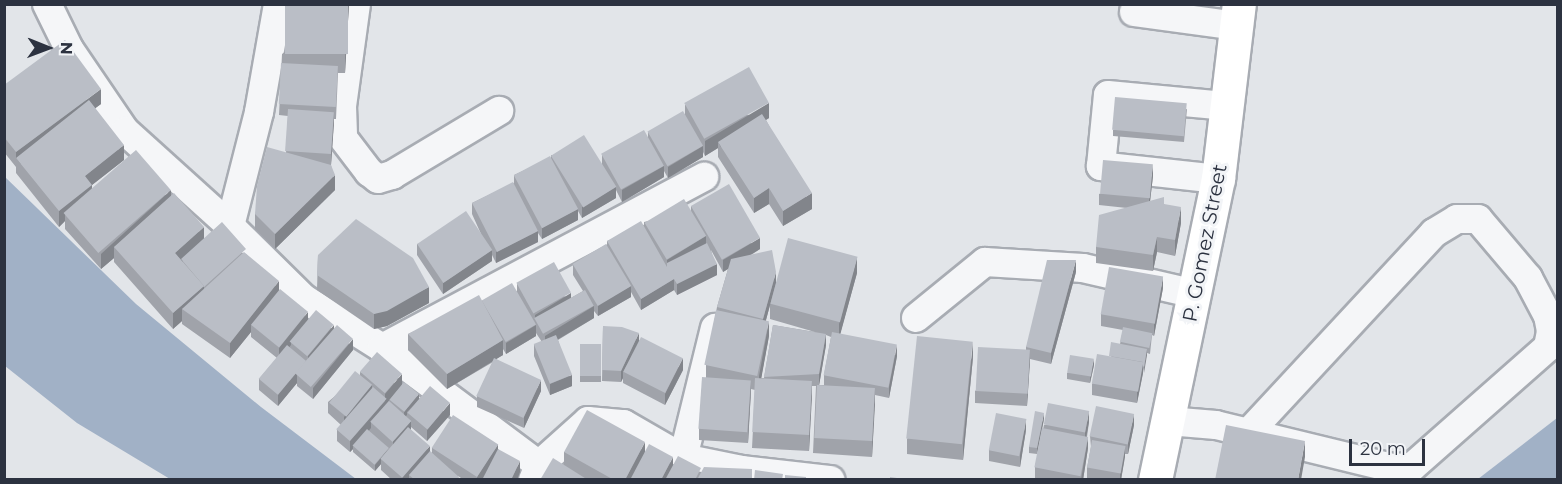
<!DOCTYPE html>
<html>
<head>
<meta charset="utf-8">
<style>
	body { margin:0 }
	#map { position:relative; width:1562px; height:484px; overflow:hidden; background:#e2e5e9; font-family:Montserrat,sans-serif }
	div>[style] { position:absolute }
	[style*='--x'] { left:calc(var(--x)*1px); top:calc(var(--y)*1px); width:calc(var(--w)*1px); rotate:calc(var(--a)*1deg) }
	.water>* { inset:0; background:#a1b1c6 }
	.roads { filter:drop-shadow(2px 0 #a8acb3) drop-shadow(-2px 0 #a8acb3) drop-shadow(0 2px #a8acb3) drop-shadow(0 -2px #a8acb3) }
	.minor>* { height:28px; margin:-14px; padding:0 14px; transform-origin:14px; border-radius:14px; background:#f5f6f8 }
	.major>* { height:33px; margin:-16.5px; padding:0 16.5px; transform-origin:16.5px; border-radius:16.5px; background:#fff }
	.wall>* { inset:0; background:#a0a3aa; transform-origin:0 0 }
	.shaded-wall>* { inset:0; background:#82858b }
	.building>* { inset:0; background:#babec6; transform-origin:0 0 }
	span { translate:-50% -50%; white-space:nowrap; text-align:center; line-height:1.15; -webkit-text-stroke:6px #f2f4f7; paint-order:stroke }
	.street-label { font-size:20px; color:#2c3240 }
	.frame { position:absolute; inset:0; border:6px solid #2c3240; pointer-events:none }
	.north { position:absolute; left:18px; top:18px; width:60px; height:60px; -webkit-text-stroke:4px #f2f4f7; paint-order:stroke; rotate:91deg; font-size:16px; font-weight:700; line-height:24px; text-align:center; color:#2c3240 }
	.north::after { content:''; display:block; margin:auto; width:21px; height:27px; background:#2c3240; clip-path:polygon(50% 0,100% 100%,50% 72%,0 100%) }
	.scale { position:absolute; left:1349px; top:439px; width:76px; height:27px; box-sizing:border-box; border:3px solid #2c3240; border-top:0; padding-left:8px; font-size:18px; line-height:21px; white-space:nowrap; color:#2c3240; -webkit-text-stroke:4px #f2f4f7; paint-order:stroke }
</style>
</head>
<body>
<div id="map">
	<div class="water">
		<i style="clip-path:polygon(4px 176px,136px 304px,261px 407px,356px 479px,170px 479px,77px 423px,5px 366px)"></i>
		<i style="clip-path:polygon(1557px 418px,1557px 479px,1478px 479px)"></i>
	</div>
	<div class="roads">
		<div class="minor">
			<i style="--x:47;--y:4;--w:50;--a:63.9"></i>
			<i style="--x:69;--y:49;--w:99;--a:55.7"></i>
			<i style="--x:125;--y:131;--w:142;--a:42.1"></i>
			<i style="--x:230;--y:226;--w:103;--a:44.6"></i>
			<i style="--x:303;--y:298;--w:93;--a:32.3"></i>
			<i style="--x:382;--y:348;--w:196;--a:36.7"></i>
			<i style="--x:356;--y:4;--w:103;--a:97.8"></i>
			<i style="--x:342;--y:106;--w:32;--a:88"></i>
			<i style="--x:343;--y:138;--w:43;--a:52.6"></i>
			<i style="--x:369;--y:172;--w:11;--a:38"></i>
			<i style="--x:378;--y:179;--w:15;--a:-16"></i>
			<i style="--x:392;--y:175;--w:125;--a:-30.9"></i>
			<i style="--x:1134;--y:12;--w:104;--a:7.7"></i>
			<i style="--x:1218;--y:179;--w:118;--a:-173.7"></i>
			<i style="--x:1101;--y:166;--w:71;--a:-84.4"></i>
			<i style="--x:1108;--y:95;--w:120;--a:5.3"></i>
			<i style="--x:230;--y:226;--w:118;--a:-75.7"></i>
			<i style="--x:259;--y:112;--w:110;--a:-80"></i>
			<i style="--x:916;--y:318;--w:89;--a:-39.1"></i>
			<i style="--x:985;--y:262;--w:98;--a:3.5"></i>
			<i style="--x:1083;--y:268;--w:116;--a:13"></i>
			<i style="--x:382;--y:348;--w:365;--a:-28"></i>
			<i style="--x:1168;--y:421;--w:48;--a:4.8"></i>
			<i style="--x:1216;--y:425;--w:181;--a:13.7"></i>
			<i style="--x:1392;--y:468;--w:20;--a:-3"></i>
			<i style="--x:1412;--y:467;--w:181;--a:-41.4"></i>
			<i style="--x:1548;--y:347;--w:16;--a:-79"></i>
			<i style="--x:1551;--y:331;--w:15;--a:-101"></i>
			<i style="--x:1548;--y:316;--w:43;--a:-117.8"></i>
			<i style="--x:1528;--y:278;--w:77;--a:-130.3"></i>
			<i style="--x:1478;--y:219;--w:21;--a:180"></i>
			<i style="--x:1457;--y:219;--w:27;--a:149"></i>
			<i style="--x:1434;--y:233;--w:273;--a:132.9"></i>
			<i style="--x:683;--y:458;--w:134;--a:-76.2"></i>
			<i style="--x:533;--y:480;--w:16;--a:-68"></i>
			<i style="--x:539;--y:465;--w:66;--a:-41.9"></i>
			<i style="--x:588;--y:421;--w:36;--a:5"></i>
			<i style="--x:624;--y:424;--w:68;--a:30"></i>
			<i style="--x:683;--y:458;--w:60;--a:11.5"></i>
			<i style="--x:742;--y:470;--w:89;--a:6.5"></i>
		</div>
		<div class="major">
			<i style="--x:1155;--y:480;--w:308;--a:-78.2"></i>
			<i style="--x:1218;--y:179;--w:176;--a:-83.2"></i>
		</div>
	</div>
	<div class="wall">
		<i style="clip-path:polygon(349px 4px,345px 73px,338px 73px,336px 119px,334px 119px,331px 165px,335px 190px,275px 249px,255px 229px,255px 214px,286px 153px,288px 116px,279px 115px,282px 54px)"></i>
		<i style="clip-path:polygon(4px 85px,101px 104px,95px 108px,124px 160px,92px 185px,92px 190px,171px 195px,204px 239px,246px 254px,308px 321px,334px 329px,353px 350px,313px 399px,297px 386px,297px 383px,278px 406px,259px 390px,259px 379px,277px 358px,251px 337px,251px 332px,230px 358px,182px 324px,182px 321px,173px 329px,114px 262px,114px 258px,101px 269px,65px 229px,65px 221px,59px 227px,16px 173px,16px 167px,4px 152px)"></i>
		<i style="clip-path:polygon(685px 105px,769px 118px,766px 120px,812px 209px,783px 226px,769px 204px,754px 213px,718px 157px,718px 148px,705px 156px,703px 152px,703px 157px,668px 178px,664px 171px,664px 177px,622px 202px,616px 190px,616px 198px,582px 218px,578px 211px,578px 220px,542px 239px,538px 233px,538px 242px,496px 263px,492px 255px,492px 261px,443px 294px,417px 255px,417px 244px,481px 234px,472px 214px,472px 203px,514px 183px,514px 175px,551px 158px,551px 155px,602px 165px,602px 155px,648px 138px,648px 132px,685px 114px)"></i>
		<i style="clip-path:polygon(1187px 109px,1184px 142px,1113px 136px,1113px 130px)"></i>
		<i style="clip-path:polygon(1153px 176px,1150px 201px,1164px 204px,1181px 223px,1175px 256px,1157px 252px,1153px 271px,1096px 263px,1096px 247px,1127px 208px,1099px 205px,1099px 194px)"></i>
		<i style="clip-path:polygon(evenodd,691px 206px,760px 249px,751px 255px,776px 282px,857px 273px,840px 334px,897px 356px,889px 398px,875px 395px,872px 457px,813px 453px,816px 386px,812px 386px,809px 451px,752px 448px,755px 390px,751px 389px,748px 443px,699px 440px,699px 429px,706px 377px,706px 365px,717px 307px,728px 269px,723px 272px,711px 250px,717px 275px,677px 295px,674px 290px,641px 310px,631px 292px,631px 297px,598px 316px,594px 311px,594px 318px,558px 340px,572px 386px,550px 395px,534px 356px,534px 345px,542px 342px,536px 333px,536px 336px,506px 354px,503px 349px,503px 355px,496px 359px,541px 391px,524px 428px,477px 407px,477px 396px,493px 362px,447px 389px,408px 350px,408px 334px,482px 301px,517px 291px,517px 284px,571px 298px,583px 291px,573px 275px,573px 264px,607px 245px,607px 241px,644px 227px,644px 222px,691px 211px,691px 206px,770px 305px,770px 319px,815px 332px,773px 325px,764px 378px,761px 378px,769px 336px,766px 320px,770px 305px,691px 206px,826px 335px,831px 337px,824px 375px,824px 385px,819px 385px,826px 345px,826px 335px)"></i>
		<i style="clip-path:polygon(318px 255px,429px 303px,387px 326px,374px 329px,317px 290px)"></i>
		<i style="clip-path:polygon(1076px 272px,1051px 364px,1030px 359px,1027px 406px,975px 403px,975px 391px,1026px 350px,1026px 347px)"></i>
		<i style="clip-path:polygon(1163px 288px,1154px 336px,1152px 335px,1150px 354px,1147px 353px,1137px 403px,1092px 395px,1092px 384px,1120px 344px,1123px 330px,1101px 326px,1101px 314px)"></i>
		<i style="clip-path:polygon(603px 326px,639px 340px,683px 370px,665px 405px,623px 383px,623px 378px,621px 382px,602px 381px)"></i>
		<i style="left:580px;top:344px;width:21px;height:38px"></i>
		<i style="clip-path:polygon(973px 357px,963px 460px,907px 454px,907px 439px)"></i>
		<i style="clip-path:polygon(1094px 365px,1090px 383px,1067px 379px,1067px 373px)"></i>
		<i style="clip-path:polygon(360px 372px,402px 385px,419px 398px,450px 415px,427px 441px,411px 427px,411px 430px,430px 452px,432px 453px,432px 448px,498px 449px,520px 472px,517px 480px,460px 480px,461px 478px,458px 476px,459px 480px,392px 480px,381px 470px,381px 464px,375px 471px,353px 452px,353px 449px,350px 452px,337px 441px,337px 430px,341px 425px,328px 413px,328px 402px,360px 375px)"></i>
		<i style="clip-path:polygon(1044px 419px,1037px 454px,1029px 453px,1029px 447px)"></i>
		<i style="clip-path:polygon(1089px 422px,1087px 437px,1088px 448px,1083px 480px,1043px 480px,1035px 478px,1035px 467px,1044px 425px)"></i>
		<i style="clip-path:polygon(1134px 425px,1128px 454px,1125px 454px,1121px 480px,1087px 479px,1087px 468px,1091px 447px,1090px 436px)"></i>
		<i style="clip-path:polygon(1026px 430px,1020px 467px,989px 461px,989px 450px)"></i>
		<i style="clip-path:polygon(564px 452px,645px 452px,673px 464px,701px 472px,752px 480px,540px 480px,564px 465px)"></i>
	</div>
	<div class="shaded-wall">
		<i style="clip-path:polygon(348px 4px,349px 4px,345px 73px,345px 58px)"></i>
		<i style="clip-path:polygon(101px 89px,101px 104px,21px 164px,16px 158px,16px 167px,16px 152px)"></i>
		<i style="clip-path:polygon(769px 103px,769px 118px,721px 147px,718px 142px,718px 148px,705px 156px,705px 141px)"></i>
		<i style="clip-path:polygon(334px 112px,334px 123px,331px 165px,331px 154px)"></i>
		<i style="clip-path:polygon(124px 145px,124px 160px,92px 185px,92px 200px,65px 214px,65px 221px,59px 227px,59px 211px,85px 176px)"></i>
		<i style="clip-path:polygon(703px 146px,703px 157px,668px 178px,668px 167px)"></i>
		<i style="clip-path:polygon(1153px 164px,1153px 176px,1149px 210px,1149px 199px)"></i>
		<i style="clip-path:polygon(664px 166px,664px 177px,622px 202px,622px 190px)"></i>
		<i style="clip-path:polygon(335px 175px,335px 190px,275px 249px,275px 234px)"></i>
		<i style="clip-path:polygon(616px 187px,616px 198px,582px 218px,582px 207px)"></i>
		<i style="clip-path:polygon(769px 188px,769px 204px,754px 213px,754px 198px)"></i>
		<i style="clip-path:polygon(171px 190px,171px 206px,114px 247px,114px 258px,101px 269px,101px 254px)"></i>
		<i style="clip-path:polygon(812px 193px,812px 209px,783px 226px,783px 211px)"></i>
		<i style="clip-path:polygon(1181px 207px,1181px 223px,1175px 256px,1175px 240px)"></i>
		<i style="clip-path:polygon(578px 209px,578px 220px,542px 239px,542px 228px)"></i>
		<i style="clip-path:polygon(204px 227px,204px 242px,182px 262px,175px 253px)"></i>
		<i style="clip-path:polygon(538px 231px,538px 242px,496px 263px,496px 252px)"></i>
		<i style="clip-path:polygon(706px 236px,706px 248px,667px 271px,667px 260px)"></i>
		<i style="clip-path:polygon(1157px 237px,1157px 252px,1153px 271px,1153px 255px)"></i>
		<i style="clip-path:polygon(760px 238px,760px 249px,723px 272px,723px 260px)"></i>
		<i style="clip-path:polygon(492px 250px,492px 261px,443px 294px,443px 283px)"></i>
		<i style="clip-path:polygon(857px 257px,857px 273px,839px 339px,839px 324px)"></i>
		<i style="clip-path:polygon(1076px 260px,1076px 272px,1051px 364px,1051px 353px)"></i>
		<i style="clip-path:polygon(717px 264px,717px 275px,677px 295px,677px 284px)"></i>
		<i style="clip-path:polygon(776px 272px,776px 283px,763px 331px,763px 319px)"></i>
		<i style="clip-path:polygon(1163px 277px,1163px 288px,1154px 336px,1154px 325px)"></i>
		<i style="clip-path:polygon(674px 279px,674px 290px,641px 310px,641px 299px)"></i>
		<i style="clip-path:polygon(279px 281px,279px 296px,251px 325px,251px 332px,230px 358px,230px 343px)"></i>
		<i style="clip-path:polygon(204px 286px,204px 301px,182px 309px,182px 321px,173px 329px,173px 313px)"></i>
		<i style="clip-path:polygon(631px 286px,631px 297px,598px 316px,598px 305px)"></i>
		<i style="clip-path:polygon(429px 287px,429px 303px,387px 326px,374px 329px,374px 314px)"></i>
		<i style="clip-path:polygon(571px 293px,571px 304px,535px 319px,535px 326px,535px 315px)"></i>
		<i style="clip-path:polygon(594px 306px,594px 318px,545px 347px,545px 336px)"></i>
		<i style="clip-path:polygon(308px 312px,308px 323px,291px 342px,291px 345px,279px 360px,279px 348px)"></i>
		<i style="clip-path:polygon(769px 321px,769px 336px,759px 391px,759px 376px)"></i>
		<i style="clip-path:polygon(334px 325px,334px 336px,308px 367px,308px 356px)"></i>
		<i style="clip-path:polygon(536px 325px,536px 336px,506px 354px,506px 343px)"></i>
		<i style="clip-path:polygon(639px 333px,639px 344px,623px 372px,623px 378px,621px 382px,621px 371px)"></i>
		<i style="clip-path:polygon(826px 334px,826px 345px,819px 386px,819px 374px)"></i>
		<i style="clip-path:polygon(353px 339px,353px 350px,313px 399px,313px 388px)"></i>
		<i style="clip-path:polygon(503px 340px,503px 355px,447px 389px,447px 374px)"></i>
		<i style="clip-path:polygon(973px 342px,973px 357px,963px 460px,963px 445px)"></i>
		<i style="clip-path:polygon(897px 345px,897px 356px,889px 398px,889px 387px)"></i>
		<i style="clip-path:polygon(1147px 349px,1147px 355px,1144px 373px,1144px 367px)"></i>
		<i style="clip-path:polygon(1030px 350px,1030px 361px,1027px 406px,1027px 395px)"></i>
		<i style="clip-path:polygon(683px 358px,683px 370px,665px 405px,665px 394px)"></i>
		<i style="clip-path:polygon(1094px 359px,1094px 365px,1090px 383px,1090px 377px)"></i>
		<i style="clip-path:polygon(306px 361px,306px 372px,297px 375px,297px 383px,278px 406px,278px 395px)"></i>
		<i style="clip-path:polygon(1143px 362px,1143px 373px,1137px 403px,1137px 392px)"></i>
		<i style="clip-path:polygon(402px 374px,402px 385px,371px 422px,371px 428px,355px 447px,353px 446px,353px 449px,350px 452px,350px 441px,385px 401px,385px 394px)"></i>
		<i style="clip-path:polygon(572px 375px,572px 386px,550px 395px,550px 384px)"></i>
		<i style="clip-path:polygon(541px 380px,541px 391px,524px 428px,524px 417px)"></i>
		<i style="clip-path:polygon(751px 380px,751px 391px,748px 443px,748px 431px)"></i>
		<i style="clip-path:polygon(812px 381px,812px 396px,809px 451px,809px 436px)"></i>
		<i style="clip-path:polygon(372px 385px,372px 397px,344px 428px,344px 417px)"></i>
		<i style="clip-path:polygon(875px 388px,875px 404px,872px 457px,872px 442px)"></i>
		<i style="clip-path:polygon(419px 394px,419px 400px,407px 412px,407px 415px,404px 418px,404px 412px)"></i>
		<i style="clip-path:polygon(450px 403px,450px 415px,427px 441px,427px 430px)"></i>
		<i style="clip-path:polygon(1089px 411px,1089px 422px,1085px 444px,1085px 433px)"></i>
		<i style="clip-path:polygon(1044px 413px,1044px 419px,1037px 454px,1037px 448px)"></i>
		<i style="clip-path:polygon(1134px 414px,1134px 425px,1128px 454px,1128px 443px)"></i>
		<i style="clip-path:polygon(1026px 419px,1026px 430px,1020px 467px,1020px 455px)"></i>
		<i style="clip-path:polygon(411px 421px,411px 432px,393px 452px,393px 441px)"></i>
		<i style="clip-path:polygon(1088px 437px,1088px 448px,1083px 480px,1081px 480px)"></i>
		<i style="clip-path:polygon(1305px 441px,1305px 457px,1301px 480px,1298px 480px)"></i>
		<i style="clip-path:polygon(645px 442px,645px 457px,633px 480px,625px 480px)"></i>
		<i style="clip-path:polygon(498px 444px,498px 455px,483px 480px,477px 480px,477px 477px)"></i>
		<i style="clip-path:polygon(430px 446px,430px 457px,409px 475px,409px 480px,402px 480px,402px 477px)"></i>
		<i style="clip-path:polygon(1125px 446px,1125px 457px,1121px 480px,1120px 480px,1120px 474px)"></i>
		<i style="clip-path:polygon(389px 448px,381px 459px,381px 464px,375px 471px,375px 465px)"></i>
		<i style="clip-path:polygon(673px 457px,673px 468px,667px 480px,661px 480px)"></i>
		<i style="clip-path:polygon(520px 461px,520px 472px,517px 480px,511px 480px)"></i>
	</div>
	<div class="building">
		<i style="left:285px;top:4px;width:63px;height:50px"></i>
		<i style="clip-path:polygon(65px 40px,101px 89px,16px 152px,4px 137px,4px 85px)"></i>
		<i style="left:281px;top:63px;width:57px;height:41px;rotate:3deg"></i>
		<i style="left:749px;top:67px;width:41px;height:74px;rotate:61deg"></i>
		<i style="left:1115px;top:97px;width:72px;height:33px;rotate:5deg"></i>
		<i style="clip-path:polygon(89px 100px,124px 145px,85px 176px,92px 185px,59px 211px,16px 158px)"></i>
		<i style="left:288px;top:109px;width:46px;height:42px;rotate:4deg"></i>
		<i style="left:683px;top:111px;width:40px;height:41px;rotate:60deg"></i>
		<i style="clip-path:polygon(762px 114px,812px 193px,783px 211px,769px 188px,754px 198px,718px 142px)"></i>
		<i style="left:644px;top:130px;width:41px;height:49px;rotate:61deg"></i>
		<i style="left:584px;top:135px;width:61px;height:39px;rotate:58deg"></i>
		<i style="clip-path:polygon(267px 147px,331px 165px,335px 175px,275px 234px,255px 214px,257px 186px)"></i>
		<i style="left:136px;top:150px;width:53px;height:96px;rotate:49deg"></i>
		<i style="left:550px;top:156px;width:60px;height:41px;rotate:62deg"></i>
		<i style="left:1103px;top:160px;width:50px;height:34px;rotate:5deg"></i>
		<i style="left:513px;top:182px;width:55px;height:46px;rotate:63deg"></i>
		<i style="left:729px;top:184px;width:62px;height:44px;rotate:60deg"></i>
		<i style="clip-path:polygon(174px 193px,204px 227px,175px 253px,204px 286px,173px 313px,114px 247px)"></i>
		<i style="clip-path:polygon(1164px 197px,1164px 204px,1181px 207px,1175px 240px,1157px 237px,1153px 255px,1096px 247px,1099px 215px)"></i>
		<i style="left:684px;top:199px;width:43px;height:46px;rotate:59deg"></i>
		<i style="left:466px;top:211px;width:47px;height:59px;rotate:56deg"></i>
		<i style="clip-path:polygon(356px 219px,413px 258px,429px 287px,387px 311px,374px 314px,317px 275px,318px 255px)"></i>
		<i style="clip-path:polygon(641px 221px,667px 267px,667px 263px,707px 243px,717px 264px,677px 284px,674px 279px,641px 299px,607px 241px)"></i>
		<i style="clip-path:polygon(222px 222px,246px 249px,204px 287px,203px 286px,204px 286px,181px 259px)"></i>
		<i style="left:788px;top:238px;width:72px;height:68px;rotate:15deg"></i>
		<i style="left:606px;top:244px;width:49px;height:39px;rotate:59deg"></i>
		<i style="clip-path:polygon(772px 250px,776px 272px,763px 319px,717px 307px,731px 259px)"></i>
		<i style="clip-path:polygon(244px 252px,279px 281px,230px 343px,182px 309px)"></i>
		<i style="clip-path:polygon(1047px 260px,1076px 260px,1051px 353px,1026px 347px)"></i>
		<i style="left:554px;top:262px;width:35px;height:43px;rotate:61deg"></i>
		<i style="left:1109px;top:267px;width:55px;height:48px;rotate:10deg"></i>
		<i style="left:512px;top:283px;width:48px;height:35px;rotate:60deg"></i>
		<i style="left:280px;top:289px;width:36px;height:46px;rotate:39deg"></i>
		<i style="left:585px;top:290px;width:18px;height:58px;rotate:61deg"></i>
		<i style="clip-path:polygon(479px 295px,503px 340px,447px 374px,408px 334px)"></i>
		<i style="left:316px;top:310px;width:23px;height:41px;rotate:40deg"></i>
		<i style="left:716px;top:310px;width:54px;height:56px;rotate:12deg"></i>
		<i style="left:337px;top:325px;width:21px;height:64px;rotate:41deg"></i>
		<i style="clip-path:polygon(773px 325px,826px 334px,819px 374px,764px 377px)"></i>
		<i style="clip-path:polygon(603px 326px,622px 327px,639px 333px,621px 371px,602px 370px)"></i>
		<i style="left:1123px;top:327px;width:30px;height:15px;rotate:12deg"></i>
		<i style="left:832px;top:332px;width:66px;height:44px;rotate:11deg"></i>
		<i style="left:556px;top:335px;width:43px;height:24px;rotate:68deg"></i>
		<i style="left:917px;top:336px;width:56px;height:103px;rotate:6deg"></i>
		<i style="left:641px;top:337px;width:47px;height:39px;rotate:27deg"></i>
		<i style="clip-path:polygon(1111px 342px,1147px 349px,1144px 367px,1143px 366px,1143px 362px,1109px 356px)"></i>
		<i style="left:580px;top:344px;width:21px;height:32px"></i>
		<i style="left:287px;top:345px;width:25px;height:44px;rotate:40deg"></i>
		<i style="left:978px;top:347px;width:52px;height:44px;rotate:3deg"></i>
		<i style="left:377px;top:352px;width:33px;height:26px;rotate:41deg"></i>
		<i style="left:1097px;top:354px;width:47px;height:30px;rotate:10deg"></i>
		<i style="left:1070px;top:355px;width:24px;height:18px;rotate:9deg"></i>
		<i style="left:494px;top:358px;width:52px;height:42px;rotate:25deg"></i>
		<i style="left:355px;top:371px;width:22px;height:41px;rotate:39deg"></i>
		<i style="left:702px;top:377px;width:49px;height:52px;rotate:4deg"></i>
		<i style="left:755px;top:378px;width:57px;height:54px;rotate:3deg"></i>
		<i style="left:404px;top:382px;width:19px;height:23px;rotate:39deg"></i>
		<i style="left:817px;top:385px;width:58px;height:53px;rotate:3deg"></i>
		<i style="left:430px;top:386px;width:26px;height:35px;rotate:40deg"></i>
		<i style="left:373px;top:387px;width:18px;height:56px;rotate:41deg"></i>
		<i style="left:389px;top:401px;width:30px;height:28px;rotate:42deg"></i>
		<i style="left:1048px;top:403px;width:42px;height:22px;rotate:11deg"></i>
		<i style="left:1096px;top:406px;width:39px;height:31px;rotate:12deg"></i>
		<i style="clip-path:polygon(587px 410px,645px 442px,625px 480px,614px 480px,564px 452px)"></i>
		<i style="clip-path:polygon(1035px 411px,1044px 413px,1037px 448px,1029px 447px)"></i>
		<i style="left:996px;top:413px;width:31px;height:38px;rotate:11deg"></i>
		<i style="left:453px;top:415px;width:54px;height:39px;rotate:33deg"></i>
		<i style="clip-path:polygon(1226px 425px,1305px 441px,1298px 480px,1215px 480px)"></i>
		<i style="left:408px;top:427px;width:29px;height:42px;rotate:41deg"></i>
		<i style="left:1042px;top:428px;width:47px;height:40px;rotate:11deg"></i>
		<i style="left:367px;top:429px;width:29px;height:22px;rotate:41deg"></i>
		<i style="left:1092px;top:440px;width:34px;height:28px;rotate:10deg"></i>
		<i style="clip-path:polygon(649px 444px,673px 457px,661px 480px,630px 480px)"></i>
		<i style="clip-path:polygon(498px 449px,520px 461px,511px 480px,482px 480px)"></i>
		<i style="clip-path:polygon(430px 451px,459px 477px,456px 480px,415px 480px,409px 475px)"></i>
		<i style="clip-path:polygon(678px 456px,701px 468px,695px 480px,665px 480px)"></i>
		<i style="clip-path:polygon(553px 458px,588px 480px,540px 480px)"></i>
		<i style="clip-path:polygon(704px 467px,752px 469px,752px 480px,697px 480px)"></i>
		<i style="clip-path:polygon(755px 470px,783px 474px,782px 480px,754px 480px)"></i>
		<i style="clip-path:polygon(785px 475px,806px 477px,806px 480px,785px 480px)"></i>
		<i style="clip-path:polygon(890px 477px,911px 480px,890px 480px)"></i>
	</div>
	<div class="street-label">
		<span style="left:1205px;top:243px;rotate:-79deg">P. Gomez Street</span>
	</div>
	<div class="frame"></div>
	<div class="north">N</div>
	<div class="scale">20 m</div>
</div>
</body>
</html>
